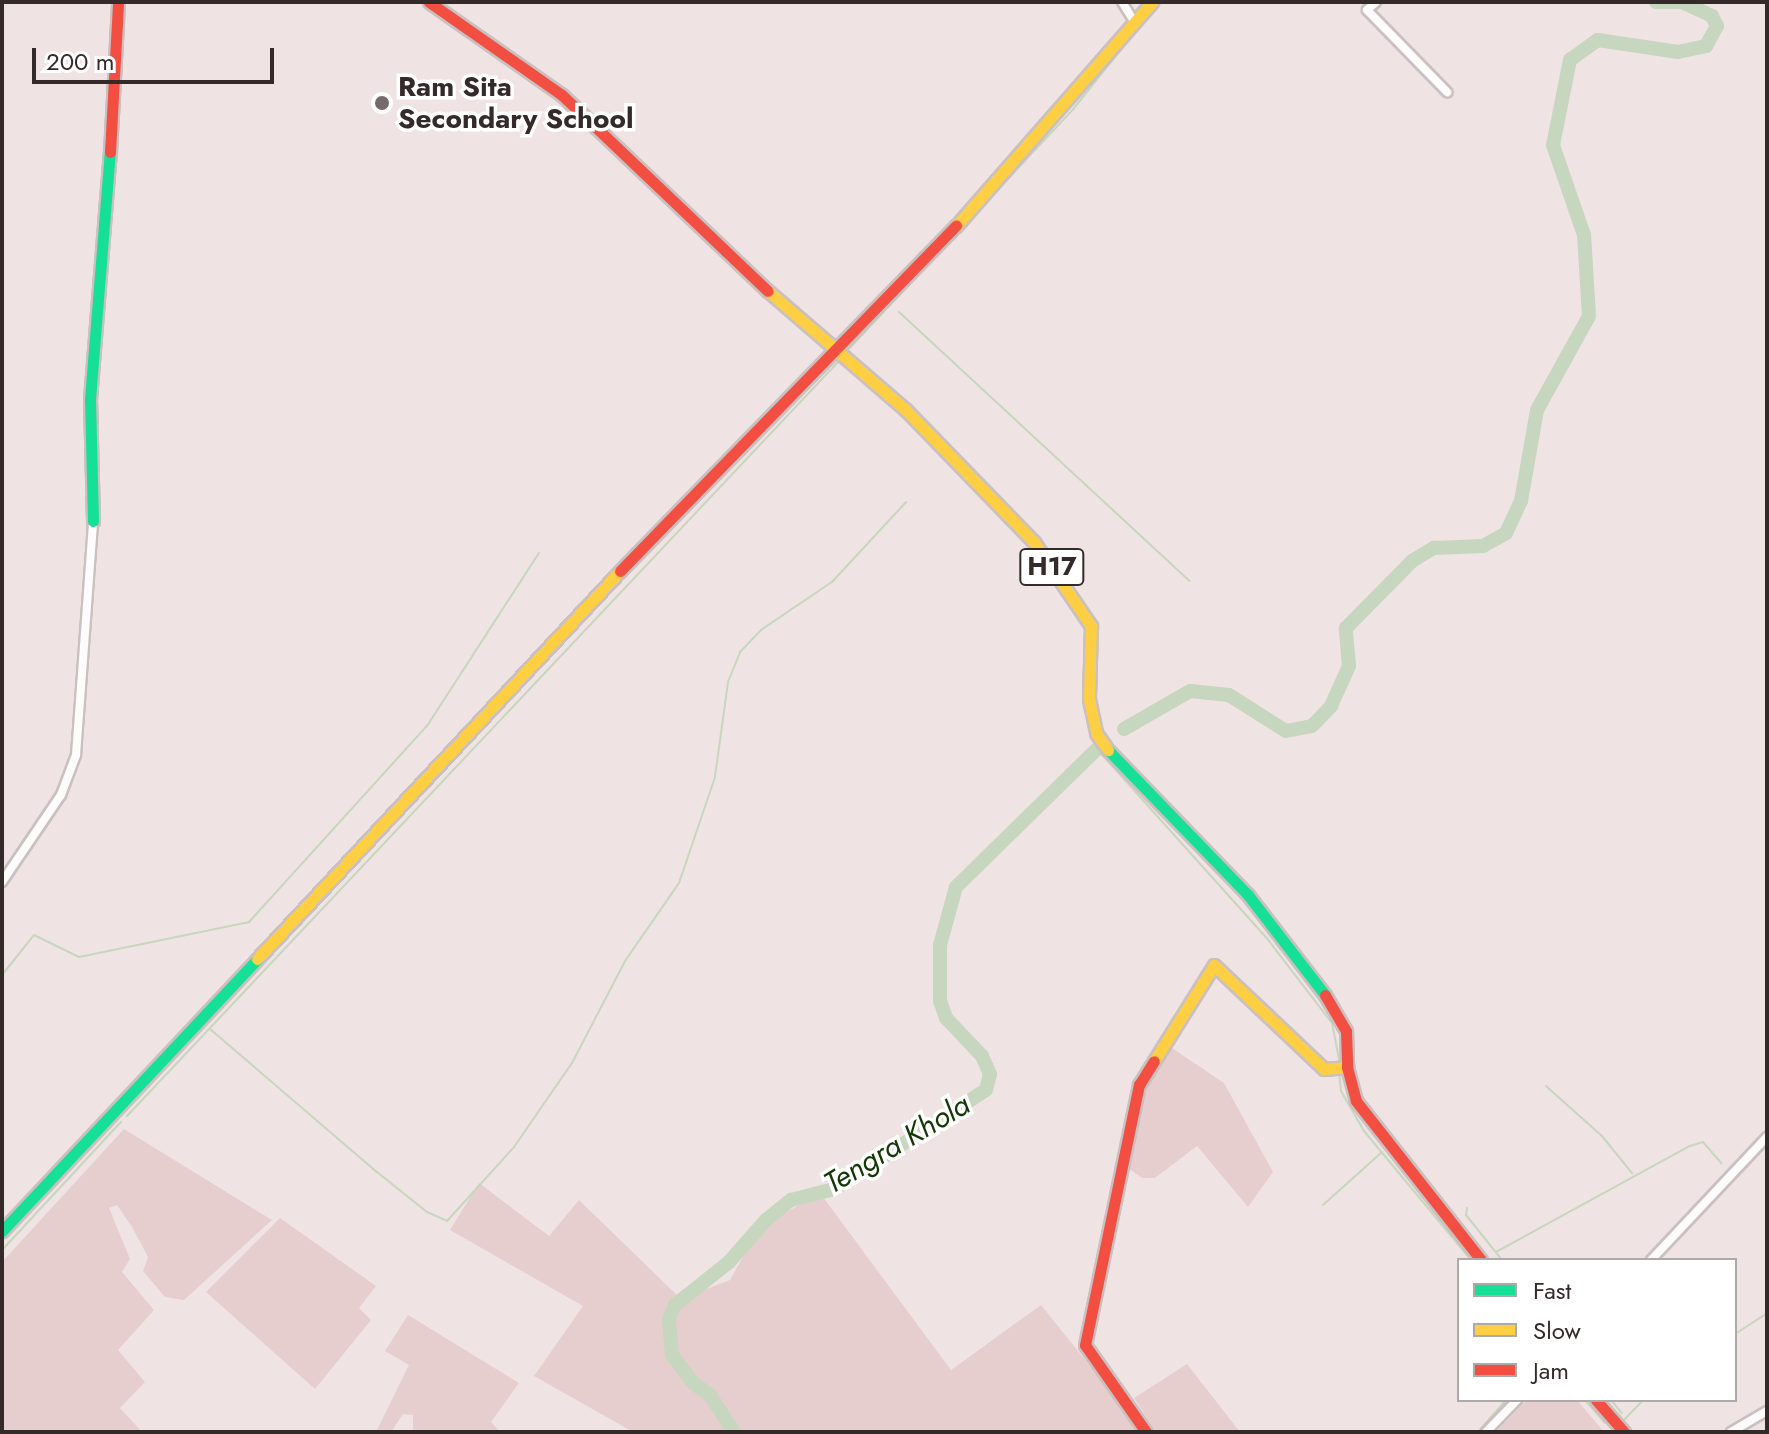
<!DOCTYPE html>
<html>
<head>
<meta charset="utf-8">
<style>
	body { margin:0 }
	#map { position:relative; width:1769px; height:1434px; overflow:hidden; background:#f0e3e3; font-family:Jost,sans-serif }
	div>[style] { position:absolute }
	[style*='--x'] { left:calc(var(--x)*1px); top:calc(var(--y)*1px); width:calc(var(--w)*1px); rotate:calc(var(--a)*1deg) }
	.green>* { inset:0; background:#e7cece }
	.stream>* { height:2px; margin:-1px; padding:0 1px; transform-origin:1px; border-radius:1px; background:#c7d6be }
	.river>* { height:14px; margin:-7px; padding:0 7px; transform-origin:7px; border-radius:7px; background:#c7d6be }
	.roads { filter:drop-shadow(2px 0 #cac0c0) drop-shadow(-2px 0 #cac0c0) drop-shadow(0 2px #cac0c0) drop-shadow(0 -2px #cac0c0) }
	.street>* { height:8px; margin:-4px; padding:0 4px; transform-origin:4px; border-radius:4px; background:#fdfbfb }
	.fast>* { height:11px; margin:-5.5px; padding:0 5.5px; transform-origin:5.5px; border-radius:5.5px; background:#16e098 }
	.slow>* { height:11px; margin:-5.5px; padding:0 5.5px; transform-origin:5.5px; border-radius:5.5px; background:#ffcf43 }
	.jam>* { height:11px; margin:-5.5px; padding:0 5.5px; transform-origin:5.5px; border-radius:5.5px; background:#f24e42 }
	.dots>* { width:22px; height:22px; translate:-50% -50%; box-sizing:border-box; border:4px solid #fff; border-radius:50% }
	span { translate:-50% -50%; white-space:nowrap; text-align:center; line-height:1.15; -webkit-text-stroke:7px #fff; paint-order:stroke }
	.shield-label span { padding:2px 6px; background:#fff; border:2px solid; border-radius:6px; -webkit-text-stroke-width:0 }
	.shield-label { font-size:26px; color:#342a2a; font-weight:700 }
	.poi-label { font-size:28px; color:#342a2a; font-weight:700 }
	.left { translate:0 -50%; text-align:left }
	.water-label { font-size:30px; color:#133706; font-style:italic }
	.frame { position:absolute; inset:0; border:4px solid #342a2a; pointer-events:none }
	.legend { position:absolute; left:1457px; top:1258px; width:280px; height:144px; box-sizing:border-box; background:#fff; border:2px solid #aeaaaa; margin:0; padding:10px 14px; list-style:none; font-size:24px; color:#342a2a }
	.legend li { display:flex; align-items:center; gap:16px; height:40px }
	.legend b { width:40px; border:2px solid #aeaaaa }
	.scale { position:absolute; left:32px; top:48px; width:242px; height:36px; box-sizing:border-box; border:4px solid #342a2a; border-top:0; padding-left:10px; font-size:24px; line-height:28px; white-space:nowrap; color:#342a2a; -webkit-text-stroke:6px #fff; paint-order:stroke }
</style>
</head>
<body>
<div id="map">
	<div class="green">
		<i style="clip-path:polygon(1166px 1044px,1224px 1083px,1273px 1172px,1248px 1207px,1197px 1146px,1155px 1178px,1142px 1178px,1122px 1164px,1139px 1085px)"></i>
		<i style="clip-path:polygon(124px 1129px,272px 1220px,184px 1300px,165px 1297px,143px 1271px,148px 1257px,132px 1227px,117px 1205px,109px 1208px,130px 1259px,122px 1272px,154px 1310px,118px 1350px,145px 1382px,120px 1408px,142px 1432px,2px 1432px,2px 1262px)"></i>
		<i style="clip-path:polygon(479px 1183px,549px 1236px,579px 1200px,681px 1299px,730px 1280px,759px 1228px,820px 1193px,951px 1370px,1041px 1305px,1143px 1432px,633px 1432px,534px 1376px,583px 1306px,450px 1230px)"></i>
		<i style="clip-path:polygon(280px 1218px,376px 1286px,359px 1308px,371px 1320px,315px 1389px,206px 1292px)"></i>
		<i style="clip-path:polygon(408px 1315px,519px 1383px,491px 1422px,500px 1432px,413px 1432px,413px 1415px,403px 1414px,391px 1432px,376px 1432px,409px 1365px,385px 1351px)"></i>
		<i style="clip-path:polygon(1187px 1364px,1240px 1432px,1156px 1432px,1134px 1398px)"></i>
		<i style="clip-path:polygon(1527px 1400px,1577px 1400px,1604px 1432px,1496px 1432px)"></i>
	</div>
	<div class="stream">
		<i style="--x:899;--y:312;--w:396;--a:42.8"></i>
		<i style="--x:847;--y:351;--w:333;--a:-46.9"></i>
		<i style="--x:1074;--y:108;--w:136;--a:-51.3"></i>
		<i style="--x:1097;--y:749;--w:258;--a:48.1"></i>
		<i style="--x:1269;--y:941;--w:103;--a:52.5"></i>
		<i style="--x:1332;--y:1023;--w:38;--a:79"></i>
		<i style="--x:2;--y:975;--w:51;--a:-51.3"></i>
		<i style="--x:34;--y:935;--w:50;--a:26.1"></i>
		<i style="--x:79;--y:957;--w:174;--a:-11.6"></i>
		<i style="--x:249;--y:922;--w:265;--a:-47.8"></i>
		<i style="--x:427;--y:726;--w:206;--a:-57.1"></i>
		<i style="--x:210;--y:1029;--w:220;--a:40.6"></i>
		<i style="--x:377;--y:1172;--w:64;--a:38.7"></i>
		<i style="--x:427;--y:1212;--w:22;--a:24"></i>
		<i style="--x:447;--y:1221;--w:100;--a:-47.8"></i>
		<i style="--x:514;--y:1147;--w:102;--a:-55.4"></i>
		<i style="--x:572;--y:1063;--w:115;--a:-62.5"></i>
		<i style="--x:625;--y:961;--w:95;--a:-55.3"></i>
		<i style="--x:679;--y:883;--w:112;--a:-71.2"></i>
		<i style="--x:715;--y:777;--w:96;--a:-82.2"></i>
		<i style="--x:728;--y:682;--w:32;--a:-68"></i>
		<i style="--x:740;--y:652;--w:30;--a:-46"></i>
		<i style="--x:761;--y:630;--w:86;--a:-34.1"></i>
		<i style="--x:832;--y:582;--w:109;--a:-47.2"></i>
		<i style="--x:1339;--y:1072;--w:19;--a:84"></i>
		<i style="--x:1341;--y:1091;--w:46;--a:60.1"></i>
		<i style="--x:1364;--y:1131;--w:168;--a:50.3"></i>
		<i style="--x:1546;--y:1086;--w:75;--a:41.8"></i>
		<i style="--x:1602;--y:1136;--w:48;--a:51"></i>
		<i style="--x:127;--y:1116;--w:1036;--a:-46.68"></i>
		<i style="--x:1323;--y:1205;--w:79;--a:-41.9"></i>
		<i style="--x:1467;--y:1208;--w:7;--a:98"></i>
		<i style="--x:1466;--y:1215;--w:58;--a:51.3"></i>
		<i style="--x:2;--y:1250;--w:175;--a:-47.1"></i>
		<i style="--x:1496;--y:1252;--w:221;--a:-28.7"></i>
		<i style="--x:1690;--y:1146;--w:14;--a:-17"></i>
		<i style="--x:1703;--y:1142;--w:28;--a:49"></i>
		<i style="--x:1644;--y:1260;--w:179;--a:-46.6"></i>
		<i style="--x:1735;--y:1334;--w:38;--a:-33"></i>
		<i style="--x:1585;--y:1400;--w:30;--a:49"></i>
		<i style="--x:1611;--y:1400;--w:17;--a:50"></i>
		<i style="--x:1622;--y:1422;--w:30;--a:-46"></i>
		<i style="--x:1478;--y:1432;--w:43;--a:-48.8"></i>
	</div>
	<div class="river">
		<i style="--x:1656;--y:2;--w:26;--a:0"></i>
		<i style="--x:1124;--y:729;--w:76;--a:-29.9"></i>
		<i style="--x:1190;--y:691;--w:39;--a:6"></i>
		<i style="--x:1229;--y:695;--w:67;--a:32.3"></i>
		<i style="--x:1286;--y:731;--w:26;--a:-11"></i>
		<i style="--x:1312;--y:726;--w:28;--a:-46"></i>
		<i style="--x:1331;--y:706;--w:44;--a:-65.8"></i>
		<i style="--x:1349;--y:666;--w:38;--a:-95"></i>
		<i style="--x:1346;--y:628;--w:94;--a:-45.4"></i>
		<i style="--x:1412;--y:561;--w:26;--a:-31"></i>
		<i style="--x:1434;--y:548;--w:49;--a:-2.3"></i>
		<i style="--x:1483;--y:546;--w:26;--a:-29"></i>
		<i style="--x:1506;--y:533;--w:35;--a:-65"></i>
		<i style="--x:1521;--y:501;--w:92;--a:-80"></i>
		<i style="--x:1537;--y:410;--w:107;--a:-61"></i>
		<i style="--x:1589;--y:316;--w:81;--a:-93.5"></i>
		<i style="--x:1584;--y:235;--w:95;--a:-109"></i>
		<i style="--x:1553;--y:145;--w:87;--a:-78.7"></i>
		<i style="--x:1570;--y:60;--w:34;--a:-36"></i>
		<i style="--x:1598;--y:40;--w:81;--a:8.5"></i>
		<i style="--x:1678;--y:52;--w:29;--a:-12"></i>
		<i style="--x:1706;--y:46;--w:23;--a:-61"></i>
		<i style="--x:1717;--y:26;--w:11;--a:-117"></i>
		<i style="--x:1712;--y:16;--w:33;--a:-155"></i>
		<i style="--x:734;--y:1432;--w:44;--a:-123"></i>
		<i style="--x:710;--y:1395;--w:19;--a:-145"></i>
		<i style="--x:694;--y:1384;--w:36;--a:-127"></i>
		<i style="--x:672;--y:1355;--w:36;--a:-95"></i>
		<i style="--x:669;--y:1319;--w:15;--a:-67"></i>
		<i style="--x:675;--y:1305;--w:69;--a:-38.5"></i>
		<i style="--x:729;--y:1262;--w:56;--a:-48.6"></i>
		<i style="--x:766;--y:1220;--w:32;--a:-39"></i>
		<i style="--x:791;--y:1200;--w:44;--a:-14.3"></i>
		<i style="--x:834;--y:1189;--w:181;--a:-33.1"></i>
		<i style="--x:986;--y:1090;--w:16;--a:-76"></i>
		<i style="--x:990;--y:1074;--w:20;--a:-114"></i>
		<i style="--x:982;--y:1056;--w:52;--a:-133.5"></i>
		<i style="--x:946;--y:1018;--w:18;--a:-109"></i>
		<i style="--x:940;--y:1001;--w:56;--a:-90"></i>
		<i style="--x:940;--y:945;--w:60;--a:-74.6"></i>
		<i style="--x:956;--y:887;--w:197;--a:-44.4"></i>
	</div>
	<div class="roads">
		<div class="street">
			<i style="--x:1122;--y:2;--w:25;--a:58"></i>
			<i style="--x:1376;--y:2;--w:12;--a:138"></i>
			<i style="--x:1367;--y:10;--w:115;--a:45.7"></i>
			<i style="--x:2;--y:882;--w:105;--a:-55.9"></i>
			<i style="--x:61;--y:795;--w:43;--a:-69.4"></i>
			<i style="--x:76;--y:755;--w:235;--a:-85.8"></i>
			<i style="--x:1651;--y:1260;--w:169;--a:-46.7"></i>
			<i style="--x:1486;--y:1432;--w:45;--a:-45.9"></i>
			<i style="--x:1731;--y:1432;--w:42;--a:-30.3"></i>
		</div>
		<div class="fast">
			<i style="--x:93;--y:521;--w:122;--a:-91.4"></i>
			<i style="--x:90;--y:399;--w:248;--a:-85.4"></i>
			<i style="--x:1108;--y:750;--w:202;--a:46"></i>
			<i style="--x:1248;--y:895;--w:126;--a:52.4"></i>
			<i style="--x:2;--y:1231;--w:373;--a:-46.8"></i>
		</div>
		<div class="slow">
			<i style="--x:956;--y:226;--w:298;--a:-48.8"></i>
			<i style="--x:768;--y:291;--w:182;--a:40.8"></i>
			<i style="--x:906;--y:410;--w:184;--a:45.9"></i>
			<i style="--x:1034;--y:542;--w:102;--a:55.8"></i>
			<i style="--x:1091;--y:626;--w:73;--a:91.6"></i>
			<i style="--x:1089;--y:699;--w:35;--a:78"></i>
			<i style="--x:1096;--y:733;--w:21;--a:55"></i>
			<i style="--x:257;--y:959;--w:531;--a:-46.91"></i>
			<i style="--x:1154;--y:1061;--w:113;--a:-58"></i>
			<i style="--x:1214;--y:965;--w:151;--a:43.4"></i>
			<i style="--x:1324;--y:1069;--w:23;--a:-5"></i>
		</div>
		<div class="jam">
			<i style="--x:429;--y:2;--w:162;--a:35"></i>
			<i style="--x:562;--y:95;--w:284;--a:43.6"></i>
			<i style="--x:110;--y:152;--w:150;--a:-86.9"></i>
			<i style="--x:620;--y:571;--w:482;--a:-45.8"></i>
			<i style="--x:1325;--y:995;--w:42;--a:59.7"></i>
			<i style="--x:1346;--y:1031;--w:36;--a:88"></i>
			<i style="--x:1347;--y:1067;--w:35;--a:75"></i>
			<i style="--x:1356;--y:1101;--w:202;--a:51.8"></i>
			<i style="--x:1596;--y:1400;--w:43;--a:48.8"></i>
			<i style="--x:1146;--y:1432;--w:106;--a:-125"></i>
			<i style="--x:1085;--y:1345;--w:266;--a:-78.3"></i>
			<i style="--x:1139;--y:1085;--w:28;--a:-58"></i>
		</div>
	</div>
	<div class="dots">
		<i style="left:382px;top:103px;background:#766b6b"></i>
	</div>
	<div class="shield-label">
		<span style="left:1052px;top:567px">H17</span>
	</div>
	<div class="poi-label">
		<span class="left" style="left:398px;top:103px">Ram Sita<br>Secondary School</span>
	</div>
	<div class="water-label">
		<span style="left:897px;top:1144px;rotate:-31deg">Tengra Khola</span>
	</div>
	<div class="frame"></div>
	<ul class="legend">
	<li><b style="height:10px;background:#16e098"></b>Fast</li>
	<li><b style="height:10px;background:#ffcf43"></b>Slow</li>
	<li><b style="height:10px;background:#f24e42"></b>Jam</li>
	</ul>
	<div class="scale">200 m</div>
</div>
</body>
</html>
